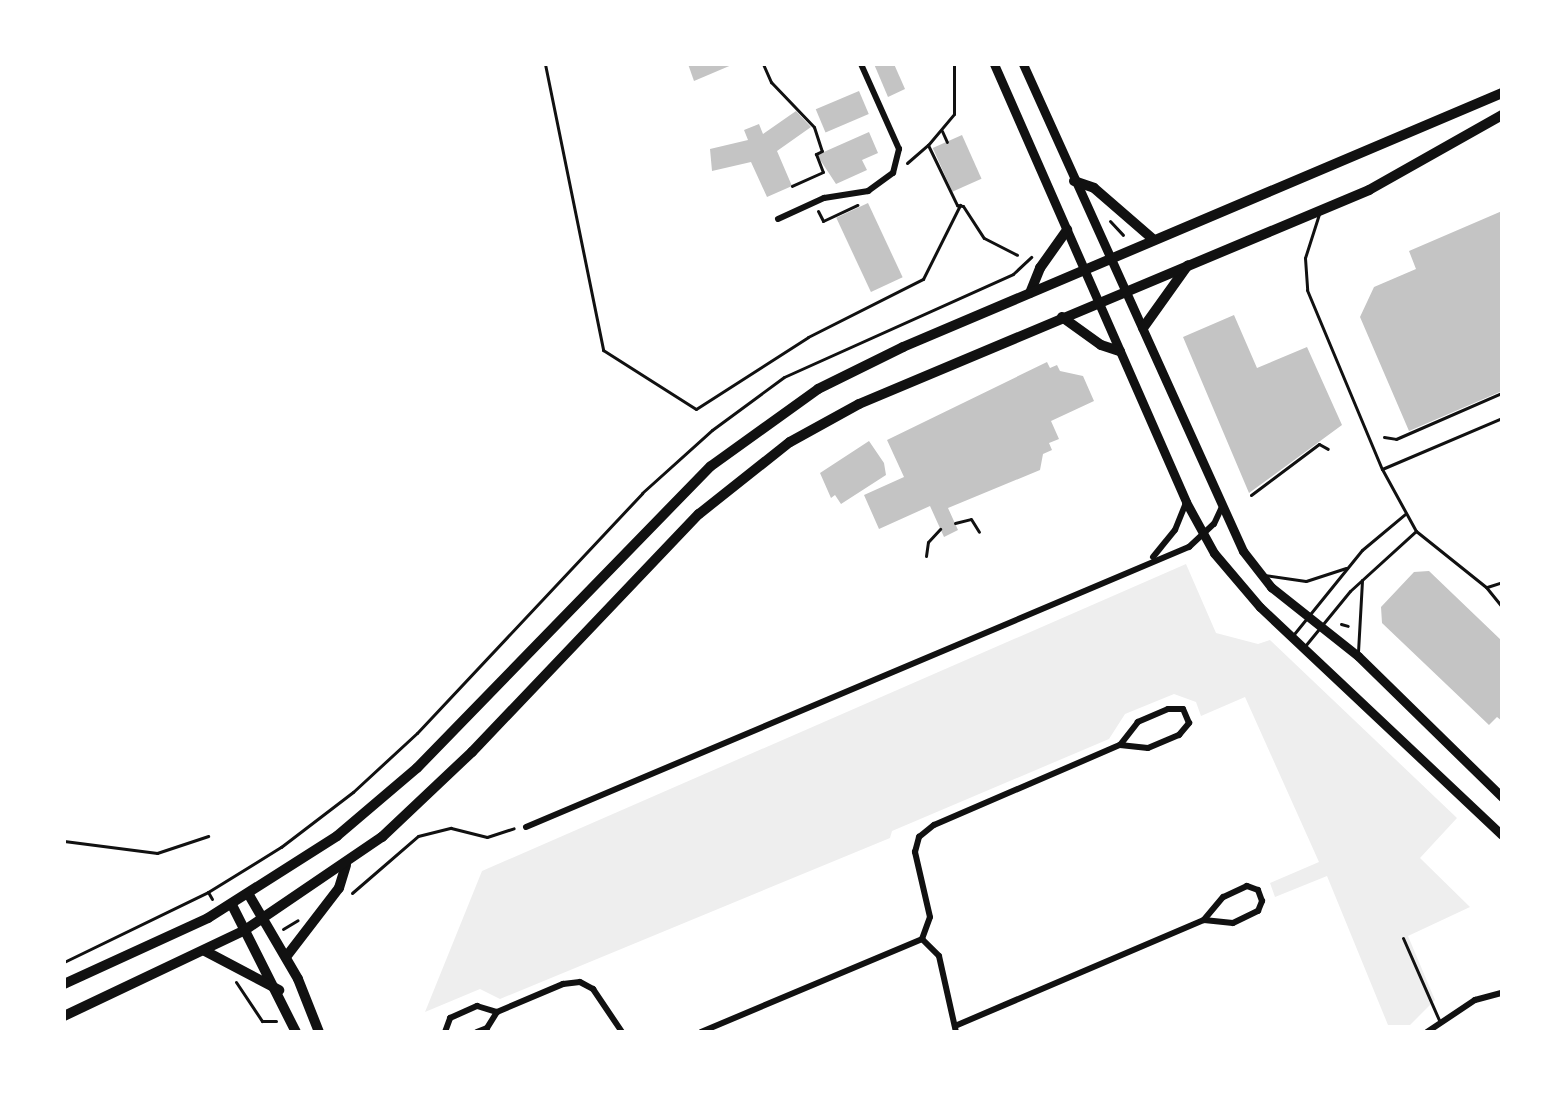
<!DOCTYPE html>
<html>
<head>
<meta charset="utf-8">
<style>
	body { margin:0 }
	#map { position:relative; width:1566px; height:1096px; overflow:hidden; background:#fff; font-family:"Times New Roman",serif }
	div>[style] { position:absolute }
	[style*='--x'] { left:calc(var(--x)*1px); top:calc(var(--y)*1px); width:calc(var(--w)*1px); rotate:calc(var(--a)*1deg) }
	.green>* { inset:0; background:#eee }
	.building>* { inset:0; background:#c4c4c4; transform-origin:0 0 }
	.path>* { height:3px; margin:-1.5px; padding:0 1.5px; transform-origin:1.5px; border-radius:1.5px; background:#111 }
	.service>* { height:3px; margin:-1.5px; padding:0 1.5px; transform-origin:1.5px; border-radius:1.5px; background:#111 }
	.minor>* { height:6px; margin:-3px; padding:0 3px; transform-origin:3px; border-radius:3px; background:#111 }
	.secondary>* { height:9px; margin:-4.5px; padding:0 4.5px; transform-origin:4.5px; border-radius:4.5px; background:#111 }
	.primary>* { height:10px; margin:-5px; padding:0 5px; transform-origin:5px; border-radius:5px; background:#111 }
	span { translate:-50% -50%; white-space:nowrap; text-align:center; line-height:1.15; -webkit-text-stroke:8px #fff; paint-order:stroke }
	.frame { position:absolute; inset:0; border:66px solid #fff; pointer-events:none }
</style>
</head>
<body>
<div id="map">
	<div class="green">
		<i style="clip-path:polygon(1186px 564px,1216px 633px,1258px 644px,1270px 640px,1457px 818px,1420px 858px,1470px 907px,1408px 936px,1435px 1000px,1410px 1025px,1388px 1025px,1327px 876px,1275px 897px,1270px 883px,1319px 862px,1245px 697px,1201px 716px,1196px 702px,1174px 694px,1125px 714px,1109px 739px,892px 831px,890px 838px,500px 999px,480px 989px,425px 1012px,482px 871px)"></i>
	</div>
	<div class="building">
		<i style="clip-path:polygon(688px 64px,734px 64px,694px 81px)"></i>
		<i style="clip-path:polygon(874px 64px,894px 64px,905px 89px,888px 97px)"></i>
		<i style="left:859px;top:91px;width:25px;height:47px;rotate:67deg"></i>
		<i style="clip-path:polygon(796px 111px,811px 127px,777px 151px,792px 186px,767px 197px,751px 162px,712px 171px,710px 149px,748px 140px,744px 130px,759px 124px,763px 134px)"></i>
		<i style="clip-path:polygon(869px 132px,878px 153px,862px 160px,867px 170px,836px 184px,817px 155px)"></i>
		<i style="left:962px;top:135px;width:48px;height:32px;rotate:66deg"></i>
		<i style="left:868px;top:203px;width:82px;height:35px;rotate:65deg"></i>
		<i style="clip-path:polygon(1502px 211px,1502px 391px,1409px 431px,1360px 317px,1374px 287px,1416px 269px,1409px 251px)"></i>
		<i style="clip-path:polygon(1234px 315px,1257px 368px,1307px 347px,1342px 425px,1249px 493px,1183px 337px)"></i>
		<i style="clip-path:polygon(1047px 362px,1050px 368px,1057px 365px,1060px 371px,1083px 376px,1094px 401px,1051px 421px,1059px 439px,1049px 443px,1052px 450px,1043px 454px,1040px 470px,948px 508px,958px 530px,944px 537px,930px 506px,879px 529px,864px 495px,904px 477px,887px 440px)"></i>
		<i style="clip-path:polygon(869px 441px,884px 463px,886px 475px,841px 504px,835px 495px,831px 498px,820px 473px)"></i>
		<i style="clip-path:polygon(1429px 571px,1502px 641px,1502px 721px,1497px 717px,1489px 725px,1382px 623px,1381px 607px,1414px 572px)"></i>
	</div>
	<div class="path">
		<i style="--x:545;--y:64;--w:292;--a:78.5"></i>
		<i style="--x:603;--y:350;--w:110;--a:32.4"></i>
		<i style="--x:696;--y:409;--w:133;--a:-32.7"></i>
		<i style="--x:808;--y:337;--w:129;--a:-26.8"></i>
		<i style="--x:923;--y:279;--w:83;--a:-63.4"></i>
		<i style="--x:763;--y:64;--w:20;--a:66"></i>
		<i style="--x:771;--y:82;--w:62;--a:46.3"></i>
		<i style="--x:814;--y:127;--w:25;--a:72"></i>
		<i style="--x:822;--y:151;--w:7;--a:153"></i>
		<i style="--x:816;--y:154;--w:19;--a:69"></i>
		<i style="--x:823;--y:172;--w:34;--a:156"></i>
		<i style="--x:942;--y:131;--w:12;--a:66"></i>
		<i style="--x:928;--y:145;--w:40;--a:-50"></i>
		<i style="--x:954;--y:114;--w:50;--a:-90"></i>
		<i style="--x:907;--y:163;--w:28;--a:-41"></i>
		<i style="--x:928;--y:145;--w:67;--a:64.2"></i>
		<i style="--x:957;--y:205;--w:6;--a:9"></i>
		<i style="--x:963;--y:206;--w:38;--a:57"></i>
		<i style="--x:984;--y:238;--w:37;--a:27"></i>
		<i style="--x:818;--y:211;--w:11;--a:63"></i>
		<i style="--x:823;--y:221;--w:38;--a:-25"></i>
		<i style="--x:1110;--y:221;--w:19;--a:47"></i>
		<i style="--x:1384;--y:437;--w:12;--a:9"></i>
		<i style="--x:1396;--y:439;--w:116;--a:-23.5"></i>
		<i style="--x:1251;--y:495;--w:85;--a:-36.9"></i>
		<i style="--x:1319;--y:444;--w:10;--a:29"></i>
		<i style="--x:1341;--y:624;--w:7;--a:16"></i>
		<i style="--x:208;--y:892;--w:86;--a:-31.7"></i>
		<i style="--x:281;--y:847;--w:91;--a:-37.4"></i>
		<i style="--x:353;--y:792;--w:87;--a:-42.7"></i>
		<i style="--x:417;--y:733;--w:329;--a:-46.8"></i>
		<i style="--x:642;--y:493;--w:94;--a:-42"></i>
		<i style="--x:712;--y:430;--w:89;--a:-36.4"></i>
		<i style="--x:784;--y:377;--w:251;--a:-24.2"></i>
		<i style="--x:1013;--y:274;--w:25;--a:-43"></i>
		<i style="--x:352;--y:893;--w:87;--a:-40.8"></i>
		<i style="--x:418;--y:836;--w:34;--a:-14"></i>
		<i style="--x:451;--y:828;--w:37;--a:14"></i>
		<i style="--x:487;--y:837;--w:28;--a:-18"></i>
		<i style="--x:283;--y:929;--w:17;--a:-31"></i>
		<i style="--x:64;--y:962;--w:160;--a:-25.9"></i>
		<i style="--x:208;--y:892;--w:8;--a:60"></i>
		<i style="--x:236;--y:982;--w:47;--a:56.3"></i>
		<i style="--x:262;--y:1021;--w:14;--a:0"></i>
	</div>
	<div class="service">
		<i style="--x:1319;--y:214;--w:46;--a:107.7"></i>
		<i style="--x:1305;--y:258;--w:32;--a:86"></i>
		<i style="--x:1307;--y:290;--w:194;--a:67.3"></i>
		<i style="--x:1382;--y:469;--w:71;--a:61.3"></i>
		<i style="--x:1416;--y:531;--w:90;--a:38.7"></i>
		<i style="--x:1486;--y:587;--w:26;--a:51"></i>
		<i style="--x:1382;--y:469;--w:130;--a:-23"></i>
		<i style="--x:955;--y:523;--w:16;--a:-14"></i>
		<i style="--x:971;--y:519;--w:15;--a:58"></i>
		<i style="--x:926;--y:556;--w:14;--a:-82"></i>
		<i style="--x:928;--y:542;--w:18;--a:-47"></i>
		<i style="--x:1264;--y:575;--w:42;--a:8.1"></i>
		<i style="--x:1306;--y:581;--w:42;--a:-18"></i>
		<i style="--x:1487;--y:587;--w:16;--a:-18"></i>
		<i style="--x:1294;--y:634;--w:108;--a:-51"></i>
		<i style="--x:1362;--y:550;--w:56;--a:-39.9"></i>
		<i style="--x:1305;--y:646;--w:71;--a:-50.7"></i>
		<i style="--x:1350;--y:591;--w:89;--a:-42.3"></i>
		<i style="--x:1358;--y:652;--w:72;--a:-86.8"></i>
		<i style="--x:64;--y:841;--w:94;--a:7.4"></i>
		<i style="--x:157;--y:853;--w:54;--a:-18.4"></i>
		<i style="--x:1403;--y:938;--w:90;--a:66.3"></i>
	</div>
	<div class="minor">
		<i style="--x:778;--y:219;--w:51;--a:-24.5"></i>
		<i style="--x:824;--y:198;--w:45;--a:-9"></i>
		<i style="--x:868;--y:191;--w:31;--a:-36"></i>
		<i style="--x:893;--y:173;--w:25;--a:-76"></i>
		<i style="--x:899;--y:149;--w:93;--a:-114.1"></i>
		<i style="--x:1153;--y:557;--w:35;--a:-51"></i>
		<i style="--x:1175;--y:530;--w:29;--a:-68"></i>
		<i style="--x:526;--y:827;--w:720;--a:-22.9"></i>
		<i style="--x:1189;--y:547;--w:34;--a:-43"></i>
		<i style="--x:1214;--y:524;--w:17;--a:-65"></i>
		<i style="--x:922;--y:939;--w:23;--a:-70"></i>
		<i style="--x:930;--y:917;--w:67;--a:-103"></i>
		<i style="--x:915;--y:852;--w:16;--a:-75"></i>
		<i style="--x:919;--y:837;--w:19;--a:-39"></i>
		<i style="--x:934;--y:825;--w:202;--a:-23.3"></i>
		<i style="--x:1120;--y:745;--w:28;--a:6"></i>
		<i style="--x:1148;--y:748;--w:34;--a:-23"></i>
		<i style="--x:1179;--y:735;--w:16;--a:-50"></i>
		<i style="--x:1189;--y:723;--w:15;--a:-113"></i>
		<i style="--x:1183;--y:709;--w:15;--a:180"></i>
		<i style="--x:1168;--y:709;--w:33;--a:157"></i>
		<i style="--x:1138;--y:722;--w:29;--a:128"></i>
		<i style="--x:497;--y:1012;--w:72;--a:-23"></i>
		<i style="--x:563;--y:984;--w:17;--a:-7"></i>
		<i style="--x:580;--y:982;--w:15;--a:28"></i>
		<i style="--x:593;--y:989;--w:52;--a:56"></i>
		<i style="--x:955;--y:1026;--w:271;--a:-23.1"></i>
		<i style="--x:1204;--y:920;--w:29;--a:6"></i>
		<i style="--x:1233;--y:923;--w:28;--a:-26"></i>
		<i style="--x:1258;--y:911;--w:11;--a:-68"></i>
		<i style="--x:1262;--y:901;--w:12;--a:-110"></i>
		<i style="--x:1258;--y:890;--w:12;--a:-160"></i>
		<i style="--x:1247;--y:886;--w:26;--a:155"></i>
		<i style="--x:1223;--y:897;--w:30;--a:130"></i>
		<i style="--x:445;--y:1032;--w:15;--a:-70"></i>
		<i style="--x:450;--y:1018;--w:30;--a:-24"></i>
		<i style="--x:477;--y:1006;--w:21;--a:17"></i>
		<i style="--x:497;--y:1012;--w:19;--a:122"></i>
		<i style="--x:487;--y:1028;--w:11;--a:158"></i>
		<i style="--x:701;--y:1032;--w:240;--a:-22.8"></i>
		<i style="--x:922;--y:939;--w:24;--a:45"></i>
		<i style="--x:939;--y:956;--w:78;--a:77.4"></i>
		<i style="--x:1427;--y:1032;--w:58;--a:-33.7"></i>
		<i style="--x:1475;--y:1000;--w:28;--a:-15"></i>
	</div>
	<div class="secondary">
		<i style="--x:994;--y:64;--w:478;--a:66.3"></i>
		<i style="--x:1186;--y:502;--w:58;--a:61.2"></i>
		<i style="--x:1214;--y:553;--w:71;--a:49.6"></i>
		<i style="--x:1260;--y:607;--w:332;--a:43.3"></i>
		<i style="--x:1023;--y:64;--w:534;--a:65.69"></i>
		<i style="--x:1243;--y:551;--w:46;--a:52.1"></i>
		<i style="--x:1271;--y:587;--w:111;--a:38.4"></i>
		<i style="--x:1358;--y:656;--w:202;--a:44.4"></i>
	</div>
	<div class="primary">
		<i style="--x:1074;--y:181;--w:21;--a:19"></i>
		<i style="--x:1094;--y:188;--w:79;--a:40.9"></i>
		<i style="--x:1030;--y:293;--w:27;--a:-68"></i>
		<i style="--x:1040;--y:268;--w:47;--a:-54.6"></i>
		<i style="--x:1062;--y:317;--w:48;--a:35.7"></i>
		<i style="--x:1101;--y:345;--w:20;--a:18"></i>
		<i style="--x:1143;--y:328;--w:77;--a:-54.5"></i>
		<i style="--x:249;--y:895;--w:97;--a:59.7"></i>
		<i style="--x:298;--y:979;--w:57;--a:68.4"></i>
		<i style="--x:232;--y:905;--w:142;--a:63.3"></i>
		<i style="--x:205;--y:951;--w:84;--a:27.8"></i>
		<i style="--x:286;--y:957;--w:87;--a:-52.5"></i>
		<i style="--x:339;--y:888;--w:24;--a:-73"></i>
		<i style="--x:64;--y:984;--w:158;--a:-24.6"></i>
		<i style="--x:208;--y:918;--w:153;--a:-32.4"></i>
		<i style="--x:337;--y:836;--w:105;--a:-40.4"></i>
		<i style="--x:417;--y:768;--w:421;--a:-45.8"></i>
		<i style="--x:711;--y:466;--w:132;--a:-35.7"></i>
		<i style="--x:818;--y:389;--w:95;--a:-26.3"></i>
		<i style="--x:903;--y:347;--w:651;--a:-22.98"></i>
		<i style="--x:64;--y:1016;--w:200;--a:-25.4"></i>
		<i style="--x:245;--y:930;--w:166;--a:-34.2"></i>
		<i style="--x:382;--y:837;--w:124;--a:-43.4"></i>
		<i style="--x:472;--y:752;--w:329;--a:-46.4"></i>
		<i style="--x:699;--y:514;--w:116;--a:-38.4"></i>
		<i style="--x:790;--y:442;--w:79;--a:-28.8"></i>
		<i style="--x:859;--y:404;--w:553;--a:-22.76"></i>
		<i style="--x:1369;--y:190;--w:153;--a:-29.4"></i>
	</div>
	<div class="frame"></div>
</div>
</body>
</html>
